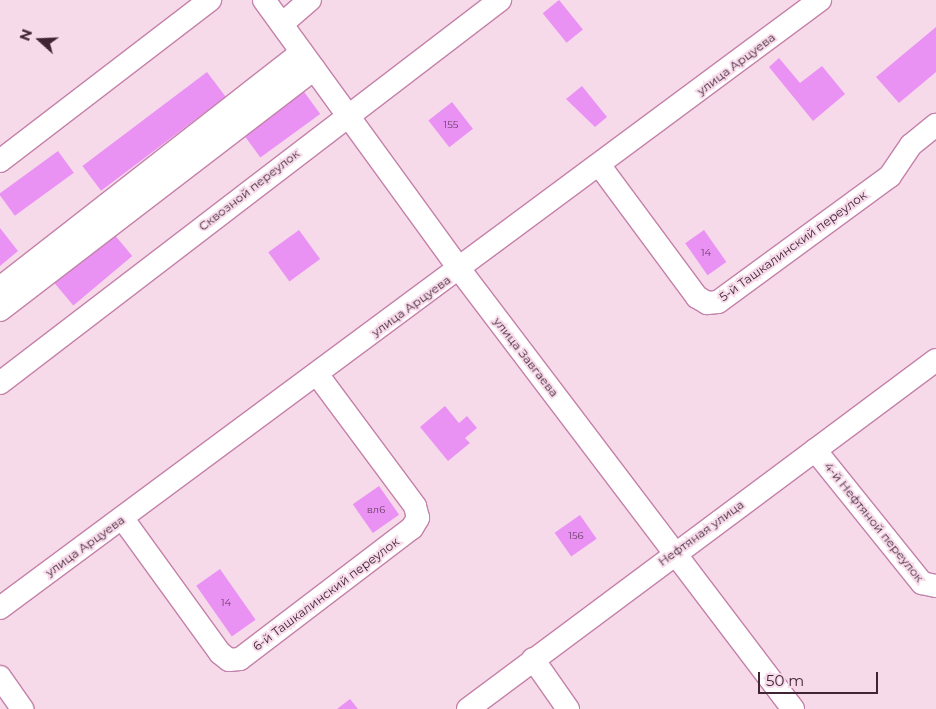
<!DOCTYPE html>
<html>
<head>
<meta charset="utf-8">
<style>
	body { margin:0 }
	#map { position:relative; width:936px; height:709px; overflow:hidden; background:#f7daea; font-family:Montserrat,sans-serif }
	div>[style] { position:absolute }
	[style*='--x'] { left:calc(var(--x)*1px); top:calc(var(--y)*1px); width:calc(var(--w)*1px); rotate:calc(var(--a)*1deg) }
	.building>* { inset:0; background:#ea91f4; transform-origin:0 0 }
	.roads { filter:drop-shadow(1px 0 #c482aa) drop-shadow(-1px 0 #c482aa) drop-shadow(0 1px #c482aa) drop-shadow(0 -1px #c482aa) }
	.minor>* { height:22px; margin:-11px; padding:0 11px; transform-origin:11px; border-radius:11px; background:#fff }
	span { translate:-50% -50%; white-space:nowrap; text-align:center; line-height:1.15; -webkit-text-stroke:4px #f7daea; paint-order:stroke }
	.number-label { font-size:10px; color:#6a3f64 }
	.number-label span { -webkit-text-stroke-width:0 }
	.street-label { font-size:12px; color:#3f2434 }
	.north { position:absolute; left:15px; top:15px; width:50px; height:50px; -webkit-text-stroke:4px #f7daea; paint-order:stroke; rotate:290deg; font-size:14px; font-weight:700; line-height:20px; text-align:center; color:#3f2434 }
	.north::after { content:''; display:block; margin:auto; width:18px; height:22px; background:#3f2434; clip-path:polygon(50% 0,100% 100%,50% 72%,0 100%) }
	.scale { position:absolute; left:758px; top:672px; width:120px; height:22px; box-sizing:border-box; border:2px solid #3f2434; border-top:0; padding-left:6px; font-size:15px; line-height:18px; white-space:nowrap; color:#3f2434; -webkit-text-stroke:4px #f7daea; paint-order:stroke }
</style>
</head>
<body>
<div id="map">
	<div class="building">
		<i style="left:559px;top:0;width:38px;height:21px;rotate:51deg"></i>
		<i style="clip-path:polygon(936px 27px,936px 72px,899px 103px,876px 77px)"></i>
		<i style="clip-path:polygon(779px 58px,800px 83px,822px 66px,845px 94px,813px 121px,769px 67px)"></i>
		<i style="left:207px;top:72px;width:31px;height:156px;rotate:53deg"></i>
		<i style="clip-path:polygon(582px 86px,607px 117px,595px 127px,566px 99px)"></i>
		<i style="left:302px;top:89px;width:31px;height:74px;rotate:54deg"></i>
		<i style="left:452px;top:102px;width:34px;height:30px;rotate:52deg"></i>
		<i style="left:58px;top:151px;width:27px;height:73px;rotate:54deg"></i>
		<i style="clip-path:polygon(0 228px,18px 251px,0 266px)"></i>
		<i style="left:299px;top:230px;width:36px;height:38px;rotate:54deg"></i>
		<i style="left:704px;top:230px;width:39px;height:23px;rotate:55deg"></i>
		<i style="left:113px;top:233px;width:30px;height:77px;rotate:50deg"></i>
		<i style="clip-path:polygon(445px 406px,459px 423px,467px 416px,477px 428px,465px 438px,470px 443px,448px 461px,420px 427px)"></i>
		<i style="left:379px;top:486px;width:35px;height:32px;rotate:55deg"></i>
		<i style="left:580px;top:515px;width:29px;height:31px;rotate:55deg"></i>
		<i style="left:220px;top:569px;width:62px;height:29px;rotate:55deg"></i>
		<i style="clip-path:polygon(350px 699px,358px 709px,337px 709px)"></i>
	</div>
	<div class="roads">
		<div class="minor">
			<i style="--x:264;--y:0;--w:334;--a:54"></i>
			<i style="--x:460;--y:270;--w:551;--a:52.82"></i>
			<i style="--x:282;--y:24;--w:37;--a:-41"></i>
			<i style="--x:0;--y:161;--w:265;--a:-37.5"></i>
			<i style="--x:600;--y:166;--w:163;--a:53.5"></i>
			<i style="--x:697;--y:297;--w:12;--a:31"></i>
			<i style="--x:707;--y:303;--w:11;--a:-5"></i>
			<i style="--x:718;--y:302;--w:213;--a:-36.2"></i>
			<i style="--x:890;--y:176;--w:37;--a:-56"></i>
			<i style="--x:911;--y:145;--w:32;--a:-39"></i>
			<i style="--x:0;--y:288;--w:383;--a:-38"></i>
			<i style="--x:0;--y:310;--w:396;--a:-37.5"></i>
			<i style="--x:0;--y:383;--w:630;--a:-37.45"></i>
			<i style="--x:815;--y:450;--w:171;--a:51.2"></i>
			<i style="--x:922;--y:583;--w:14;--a:12"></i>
			<i style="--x:123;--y:519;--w:165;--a:54.1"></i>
			<i style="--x:220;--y:653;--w:11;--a:38"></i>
			<i style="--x:229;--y:660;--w:11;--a:-5"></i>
			<i style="--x:240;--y:659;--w:216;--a:-37.3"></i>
			<i style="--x:412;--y:528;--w:12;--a:-59"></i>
			<i style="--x:418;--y:518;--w:12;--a:-104"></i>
			<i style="--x:415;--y:506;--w:164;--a:-126.6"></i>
			<i style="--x:0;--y:608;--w:1021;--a:-36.56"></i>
			<i style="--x:533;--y:659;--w:61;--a:55"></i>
			<i style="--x:0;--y:677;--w:39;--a:55"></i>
			<i style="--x:468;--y:709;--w:584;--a:-36.71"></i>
		</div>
	</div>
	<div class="number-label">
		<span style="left:451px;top:125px">155</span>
		<span style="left:706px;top:253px">14</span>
		<span style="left:376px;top:510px">вл6</span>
		<span style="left:576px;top:536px">156</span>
		<span style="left:226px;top:603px">14</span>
	</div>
	<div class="street-label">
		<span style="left:736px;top:64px;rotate:-37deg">улица Арцуева</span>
		<span style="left:249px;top:190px;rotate:-38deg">Сквозной переулок</span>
		<span style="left:793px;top:246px;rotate:-36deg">5-й Ташкалинский переулок</span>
		<span style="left:411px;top:306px;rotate:-36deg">улица Арцуева</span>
		<span style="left:526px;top:357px;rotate:52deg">улица Завгаева</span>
		<span style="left:874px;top:522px;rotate:51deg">4-й Нефтяной переулок</span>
		<span style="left:701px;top:533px;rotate:-36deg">Нефтяная улица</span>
		<span style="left:85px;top:546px;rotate:-36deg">улица Арцуева</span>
		<span style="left:326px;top:594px;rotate:-37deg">6-й Ташкалинский переулок</span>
	</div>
	<div class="north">N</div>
	<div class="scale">50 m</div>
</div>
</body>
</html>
